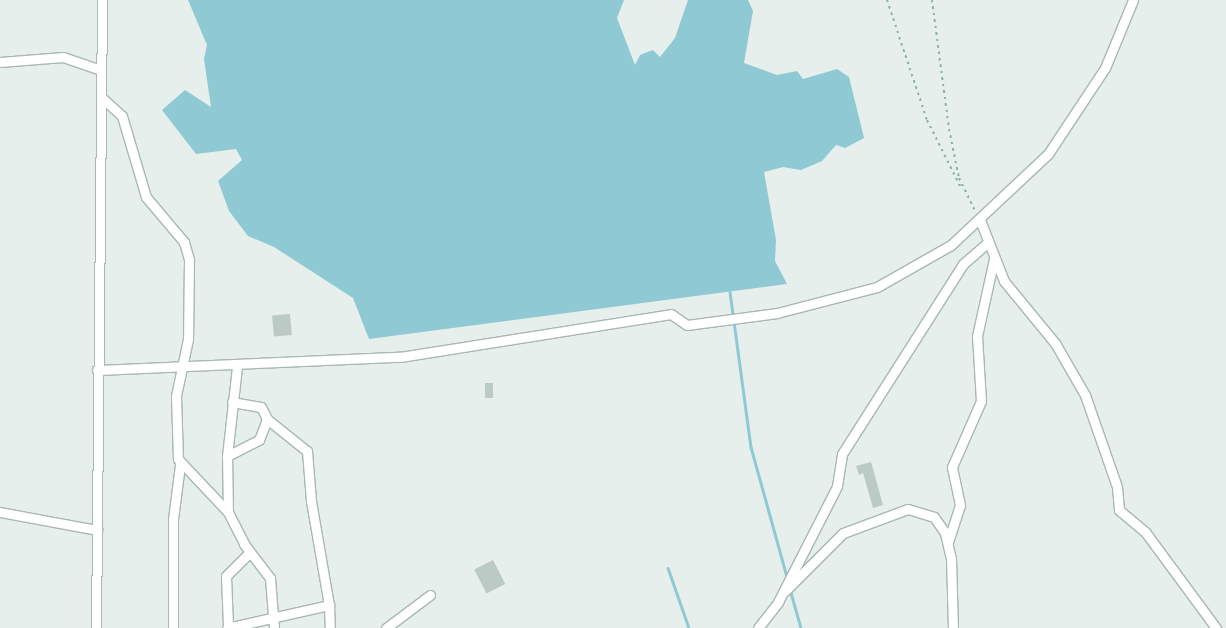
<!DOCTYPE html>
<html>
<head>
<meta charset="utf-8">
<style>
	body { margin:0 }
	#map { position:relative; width:1226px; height:628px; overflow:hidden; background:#e6efeb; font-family:"DejaVu Sans",sans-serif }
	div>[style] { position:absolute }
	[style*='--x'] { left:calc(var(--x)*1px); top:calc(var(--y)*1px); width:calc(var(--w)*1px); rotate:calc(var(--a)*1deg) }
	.water>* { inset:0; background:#8ec9d4 }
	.stream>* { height:2.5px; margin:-1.25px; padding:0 1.25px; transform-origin:1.25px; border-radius:1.25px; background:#8ec9d4 }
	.building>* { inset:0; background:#bbcac4; transform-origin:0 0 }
	.path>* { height:2px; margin-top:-1px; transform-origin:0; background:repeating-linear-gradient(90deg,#86b3a5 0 2.5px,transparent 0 6.5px) }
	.roads { filter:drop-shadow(1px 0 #a8b8b2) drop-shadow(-1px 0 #a8b8b2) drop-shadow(0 1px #a8b8b2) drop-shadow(0 -1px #a8b8b2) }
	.street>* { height:9px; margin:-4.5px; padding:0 4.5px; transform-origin:4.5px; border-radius:4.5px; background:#fff }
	span { translate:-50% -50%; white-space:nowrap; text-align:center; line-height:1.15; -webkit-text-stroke:4px #f7fbf9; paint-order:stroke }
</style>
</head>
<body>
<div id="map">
	<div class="water">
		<i style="clip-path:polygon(188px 0,624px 0,617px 18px,635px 65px,640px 55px,653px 50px,660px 57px,675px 38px,688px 0,748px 0,753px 11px,744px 63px,777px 75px,797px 71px,803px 79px,837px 69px,849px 77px,864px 138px,845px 148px,836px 145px,822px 161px,801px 170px,783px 167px,764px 172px,776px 240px,775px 261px,787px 284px,369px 339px,353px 298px,274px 247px,248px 236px,229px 211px,218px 181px,242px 160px,236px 149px,196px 154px,162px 110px,185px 90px,211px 107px,204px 59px,207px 45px)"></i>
	</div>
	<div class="stream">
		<i style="--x:730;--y:292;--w:156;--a:82.3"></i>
		<i style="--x:751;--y:447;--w:135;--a:74.5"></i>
		<i style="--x:668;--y:568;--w:64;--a:70.7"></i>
		<i style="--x:790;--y:589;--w:41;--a:74.2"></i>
	</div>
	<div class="building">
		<i style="left:290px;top:314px;width:21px;height:18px;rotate:85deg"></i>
		<i style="left:485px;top:383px;width:8px;height:15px"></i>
		<i style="clip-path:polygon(871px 462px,883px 505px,873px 508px,863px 473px,859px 475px,856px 466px)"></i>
		<i style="left:493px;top:560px;width:27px;height:21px;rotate:63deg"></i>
	</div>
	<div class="path">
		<i style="--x:887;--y:0;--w:126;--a:71.6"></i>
		<i style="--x:927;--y:120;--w:78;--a:63.4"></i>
		<i style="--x:932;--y:0;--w:130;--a:82.5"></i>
		<i style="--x:949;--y:129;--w:50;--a:78.5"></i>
		<i style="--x:959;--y:178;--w:37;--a:64"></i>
	</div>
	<div class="roads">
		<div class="street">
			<i style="--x:0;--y:62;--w:63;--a:-4.5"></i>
			<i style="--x:63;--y:57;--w:40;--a:18.9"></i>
			<i style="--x:101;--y:97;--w:28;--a:42"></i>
			<i style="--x:122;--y:116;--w:84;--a:73.5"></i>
			<i style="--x:146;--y:197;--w:59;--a:49.8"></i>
			<i style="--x:184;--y:242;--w:19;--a:74"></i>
			<i style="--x:189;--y:260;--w:79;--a:90.7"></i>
			<i style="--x:188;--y:339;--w:58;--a:101.9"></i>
			<i style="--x:176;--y:396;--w:63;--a:88.2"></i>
			<i style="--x:178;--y:459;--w:73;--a:46.7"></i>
			<i style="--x:228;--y:512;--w:36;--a:63"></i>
			<i style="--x:244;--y:544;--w:43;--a:52.6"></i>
			<i style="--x:270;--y:578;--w:50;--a:85.4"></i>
			<i style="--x:980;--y:220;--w:66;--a:68.5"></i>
			<i style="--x:1004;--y:281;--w:80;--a:50.6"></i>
			<i style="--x:1055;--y:343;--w:60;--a:60"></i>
			<i style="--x:1085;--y:395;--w:97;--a:70.8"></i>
			<i style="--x:1117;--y:487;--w:23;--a:85"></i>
			<i style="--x:1119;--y:510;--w:35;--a:40"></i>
			<i style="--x:1146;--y:533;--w:118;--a:53.6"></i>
			<i style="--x:97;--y:370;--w:303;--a:-2.5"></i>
			<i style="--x:400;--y:357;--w:274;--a:-9"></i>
			<i style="--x:671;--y:314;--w:19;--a:35"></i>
			<i style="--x:687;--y:325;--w:91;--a:-7.6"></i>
			<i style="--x:777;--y:313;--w:103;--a:-14.6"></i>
			<i style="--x:877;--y:287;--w:85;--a:-29.6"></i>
			<i style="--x:951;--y:245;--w:133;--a:-43.2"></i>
			<i style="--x:1048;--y:154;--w:103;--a:-56.5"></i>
			<i style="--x:1105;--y:68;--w:74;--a:-67.6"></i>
			<i style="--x:232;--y:402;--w:29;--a:10"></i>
			<i style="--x:261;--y:407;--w:13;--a:63"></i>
			<i style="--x:267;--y:419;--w:51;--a:38.7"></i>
			<i style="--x:307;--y:451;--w:50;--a:85.4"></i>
			<i style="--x:311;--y:501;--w:106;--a:80.2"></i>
			<i style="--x:227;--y:456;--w:36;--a:-27"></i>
			<i style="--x:259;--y:440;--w:22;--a:-69"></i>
			<i style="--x:0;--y:512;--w:99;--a:10.5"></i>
			<i style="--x:228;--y:512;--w:56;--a:-91"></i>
			<i style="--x:227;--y:456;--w:90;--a:-83.6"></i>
			<i style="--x:948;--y:542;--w:39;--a:-72"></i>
			<i style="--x:960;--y:505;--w:39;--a:-102"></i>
			<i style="--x:952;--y:467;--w:72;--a:-66.3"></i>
			<i style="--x:981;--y:401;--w:65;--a:-93.5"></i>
			<i style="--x:977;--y:336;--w:79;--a:-77.6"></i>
			<i style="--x:785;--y:591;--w:82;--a:-45"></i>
			<i style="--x:843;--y:533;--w:69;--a:-20.3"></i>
			<i style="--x:908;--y:509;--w:27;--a:17"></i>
			<i style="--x:934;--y:517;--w:19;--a:55"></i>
			<i style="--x:945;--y:533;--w:26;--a:77"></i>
			<i style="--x:951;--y:558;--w:70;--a:88.4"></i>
			<i style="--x:228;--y:626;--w:50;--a:-92.3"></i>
			<i style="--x:226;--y:576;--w:34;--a:-45"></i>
			<i style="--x:96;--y:628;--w:628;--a:-89.45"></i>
			<i style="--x:173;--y:628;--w:109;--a:-90"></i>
			<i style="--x:173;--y:519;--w:54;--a:-82.6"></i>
			<i style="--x:227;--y:628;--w:105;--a:-12.7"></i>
			<i style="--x:329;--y:605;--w:23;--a:88"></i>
			<i style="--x:386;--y:628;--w:55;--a:-36.9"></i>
			<i style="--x:758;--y:628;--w:33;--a:-52"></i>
			<i style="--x:778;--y:602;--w:130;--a:-63"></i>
			<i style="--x:837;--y:486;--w:32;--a:-81"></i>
			<i style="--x:842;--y:454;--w:225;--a:-57.5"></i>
			<i style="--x:963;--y:264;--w:33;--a:-41"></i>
		</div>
	</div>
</div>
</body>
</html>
